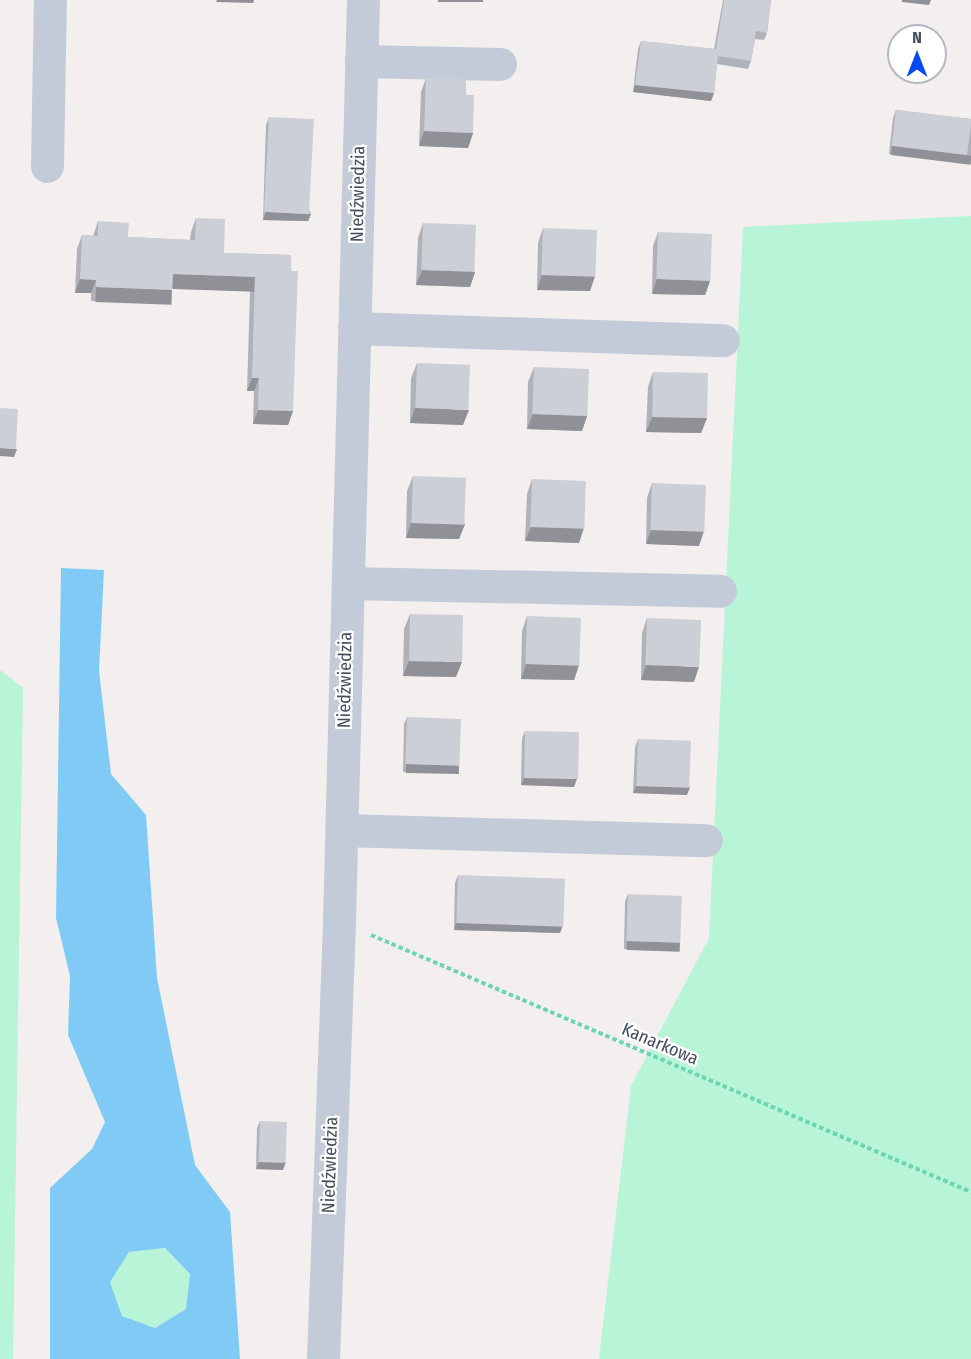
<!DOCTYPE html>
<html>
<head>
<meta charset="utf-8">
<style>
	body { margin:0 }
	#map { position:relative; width:971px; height:1359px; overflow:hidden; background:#f2efee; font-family:"Fira Sans Condensed",sans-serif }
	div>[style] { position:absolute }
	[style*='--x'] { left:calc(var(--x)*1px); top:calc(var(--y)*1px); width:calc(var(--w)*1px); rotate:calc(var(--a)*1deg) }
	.green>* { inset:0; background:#b8f4d8 }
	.water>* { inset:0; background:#80cbf6 }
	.path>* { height:4px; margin-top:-2px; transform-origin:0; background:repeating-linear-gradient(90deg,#6cd6b2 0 4.5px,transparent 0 7.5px) }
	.minor>* { height:33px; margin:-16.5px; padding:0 16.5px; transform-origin:16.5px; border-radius:16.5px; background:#c3cbd8 }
	.wall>* { inset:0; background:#b0b2b9 }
	.shaded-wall>* { inset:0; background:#909196; transform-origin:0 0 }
	.building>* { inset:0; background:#cdcfd7; transform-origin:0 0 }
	span { translate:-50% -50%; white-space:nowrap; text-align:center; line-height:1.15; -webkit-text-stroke:4.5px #fff; paint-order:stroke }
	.street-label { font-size:18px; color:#454e5e }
	.north { position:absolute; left:887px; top:24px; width:60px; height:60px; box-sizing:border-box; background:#fff; border:2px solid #b5b8bf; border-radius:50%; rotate:0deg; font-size:16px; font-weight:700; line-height:24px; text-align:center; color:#454e5e }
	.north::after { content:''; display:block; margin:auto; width:21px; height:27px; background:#0548f5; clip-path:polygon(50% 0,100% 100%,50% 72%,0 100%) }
</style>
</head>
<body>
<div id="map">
	<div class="green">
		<i style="clip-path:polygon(971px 216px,971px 1359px,599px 1359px,631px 1086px,709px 938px,743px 227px)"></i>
		<i style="clip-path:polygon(0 670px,23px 688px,13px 1359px,0 1359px)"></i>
		<i style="clip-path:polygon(165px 1248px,190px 1274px,186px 1309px,155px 1328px,122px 1316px,110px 1282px,129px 1252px)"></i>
	</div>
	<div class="water">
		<i style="clip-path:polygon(evenodd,61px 568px,104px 570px,99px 671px,111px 774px,146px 815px,157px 978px,195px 1165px,230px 1212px,240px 1359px,50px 1359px,50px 1188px,92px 1149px,105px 1122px,68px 1035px,70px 976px,56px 918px,61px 568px,165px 1248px,190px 1274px,186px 1309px,155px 1328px,122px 1316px,110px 1282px,129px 1252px,165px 1248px)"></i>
	</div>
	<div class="path">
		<i style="--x:371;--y:935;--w:653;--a:23.19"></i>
	</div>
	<div class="minor">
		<i style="--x:361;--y:61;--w:139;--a:1.2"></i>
		<i style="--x:47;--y:166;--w:166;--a:-89"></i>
		<i style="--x:354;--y:328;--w:369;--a:1.9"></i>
		<i style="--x:348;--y:583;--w:372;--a:1.2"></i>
		<i style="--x:342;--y:830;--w:364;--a:1.6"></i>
		<i style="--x:323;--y:1359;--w:438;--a:-87.9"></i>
		<i style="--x:339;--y:921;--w:921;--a:-88.51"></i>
	</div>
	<div class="wall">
		<i style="clip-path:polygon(723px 0,771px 0,767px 33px,764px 40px,755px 39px,751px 61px,748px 69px,717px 64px,714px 93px,711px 101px,633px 92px,638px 49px,641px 41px,714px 49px)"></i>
		<i style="clip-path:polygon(426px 78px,466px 95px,473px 133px,468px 148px,419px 146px,421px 92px)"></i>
		<i style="clip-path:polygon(896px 110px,971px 119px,971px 164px,889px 154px,893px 118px)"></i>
		<i style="clip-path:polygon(269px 117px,311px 214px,308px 221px,263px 220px,266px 125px)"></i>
		<i style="clip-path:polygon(196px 218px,224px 253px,291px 255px,293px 411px,288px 425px,253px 424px,254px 391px,247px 391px,250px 291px,172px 288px,167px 304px,91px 301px,91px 293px,75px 293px,77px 249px,82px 235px,93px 236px,98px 221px,128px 237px,190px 240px,191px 232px)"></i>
		<i style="clip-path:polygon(423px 223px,475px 272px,470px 287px,416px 285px,418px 238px)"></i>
		<i style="clip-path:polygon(543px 228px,595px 276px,590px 291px,537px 290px,538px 243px)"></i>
		<i style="clip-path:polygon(658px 232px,710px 281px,705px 295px,652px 294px,653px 246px)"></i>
		<i style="clip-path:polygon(417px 363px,463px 425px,410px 423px,411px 378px)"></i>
		<i style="clip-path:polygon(534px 367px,587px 416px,582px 431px,527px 429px,528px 382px)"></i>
		<i style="clip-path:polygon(653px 372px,707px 418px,701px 433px,646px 432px,648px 387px)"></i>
		<i style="clip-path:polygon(413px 476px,465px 524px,459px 539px,406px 538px,407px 491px)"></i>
		<i style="clip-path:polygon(532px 479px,579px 543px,525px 541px,527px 494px)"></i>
		<i style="clip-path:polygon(652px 483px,699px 546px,646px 544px,647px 498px)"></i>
		<i style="clip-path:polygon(410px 614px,456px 677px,403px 676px,404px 629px)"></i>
		<i style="clip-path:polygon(527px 616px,579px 665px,574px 680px,521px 679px,522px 631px)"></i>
		<i style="clip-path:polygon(647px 618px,694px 682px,641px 680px,642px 633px)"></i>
		<i style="clip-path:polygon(407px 717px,456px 773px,403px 772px,404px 724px)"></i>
		<i style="clip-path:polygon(525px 731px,574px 787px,521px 785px,522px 738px)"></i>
		<i style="clip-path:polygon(638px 739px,687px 795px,633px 793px,635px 747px)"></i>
		<i style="clip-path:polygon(458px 875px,563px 925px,560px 933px,454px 930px,455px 883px)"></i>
		<i style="clip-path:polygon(628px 894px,680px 943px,677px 951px,624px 949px,625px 902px)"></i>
		<i style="clip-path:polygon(260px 1121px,283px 1170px,256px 1169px,257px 1128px)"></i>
	</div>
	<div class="shaded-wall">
		<i style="clip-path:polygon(217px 0,254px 0,253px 3px,216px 2px)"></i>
		<i style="left:438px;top:0;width:45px;height:2px"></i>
		<i style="clip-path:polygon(902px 0,931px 0,929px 5px,902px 2px)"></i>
		<i style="clip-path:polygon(635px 85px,714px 93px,711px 101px,633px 92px)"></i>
		<i style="clip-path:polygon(424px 131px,473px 133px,468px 148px,419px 146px)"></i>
		<i style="left:892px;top:146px;width:80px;height:9px;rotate:7deg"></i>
		<i style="clip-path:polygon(266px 212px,311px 214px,308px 221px,263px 220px)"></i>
		<i style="clip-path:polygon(422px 270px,475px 272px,470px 287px,416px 285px)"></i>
		<i style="left:173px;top:274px;width:82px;height:15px;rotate:2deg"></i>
		<i style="clip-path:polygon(542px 275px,595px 276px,590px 291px,537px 290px)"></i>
		<i style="clip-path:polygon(80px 279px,96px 280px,91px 293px,75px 293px)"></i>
		<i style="clip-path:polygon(657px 279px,710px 281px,705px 295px,652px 294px)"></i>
		<i style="left:96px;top:287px;width:76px;height:15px;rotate:2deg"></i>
		<i style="clip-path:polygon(252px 378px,259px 378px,254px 391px,247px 391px)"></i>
		<i style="clip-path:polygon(415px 408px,469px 410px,463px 425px,410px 423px)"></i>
		<i style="clip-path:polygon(258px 410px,293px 411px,288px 425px,253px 424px)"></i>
		<i style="clip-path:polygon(533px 414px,587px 416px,582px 431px,527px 429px)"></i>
		<i style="clip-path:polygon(652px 417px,707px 418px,701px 433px,646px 432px)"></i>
		<i style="clip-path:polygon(0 448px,17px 449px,14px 457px,0 456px)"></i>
		<i style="clip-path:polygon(411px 523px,465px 524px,459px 539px,406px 538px)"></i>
		<i style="clip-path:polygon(531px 527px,584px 528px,579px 543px,525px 541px)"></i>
		<i style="clip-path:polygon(651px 530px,704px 531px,699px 546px,646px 544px)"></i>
		<i style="clip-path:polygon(409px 661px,462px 662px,456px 677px,403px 676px)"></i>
		<i style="clip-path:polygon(526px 664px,579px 665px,574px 680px,521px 679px)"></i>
		<i style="clip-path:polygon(646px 665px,699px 667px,694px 682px,641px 680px)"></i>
		<i style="left:406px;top:764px;width:53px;height:9px;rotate:1deg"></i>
		<i style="clip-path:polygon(524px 778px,577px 779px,574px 787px,521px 785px)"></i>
		<i style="clip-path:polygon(636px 786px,690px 787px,687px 795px,633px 793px)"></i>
		<i style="clip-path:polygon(456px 923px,563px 925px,560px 933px,454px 930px)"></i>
		<i style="left:627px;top:941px;width:53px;height:9px;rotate:2deg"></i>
		<i style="clip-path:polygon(259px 1162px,286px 1162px,283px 1170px,256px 1169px)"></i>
	</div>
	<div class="building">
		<i style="clip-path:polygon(724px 0,771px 0,767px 33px,756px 31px,751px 61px,718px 56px,714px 93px,635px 85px,641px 41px,716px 49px)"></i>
		<i style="clip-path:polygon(426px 78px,466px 79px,466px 95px,474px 95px,473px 133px,424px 131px)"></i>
		<i style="left:896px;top:110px;width:76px;height:36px;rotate:7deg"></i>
		<i style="left:269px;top:117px;width:45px;height:95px;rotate:3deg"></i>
		<i style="clip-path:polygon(196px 218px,225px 219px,224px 253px,291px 255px,291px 271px,298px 271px,293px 411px,258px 410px,259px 378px,252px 378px,255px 277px,173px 274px,172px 290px,96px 287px,96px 280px,80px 279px,82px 235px,98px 236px,98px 221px,129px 223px,128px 237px,195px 240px)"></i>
		<i style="left:423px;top:223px;width:53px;height:47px;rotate:2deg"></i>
		<i style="left:543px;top:228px;width:54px;height:47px;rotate:2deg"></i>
		<i style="left:658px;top:232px;width:54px;height:47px;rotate:2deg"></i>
		<i style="left:417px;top:363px;width:53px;height:45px;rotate:2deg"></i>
		<i style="left:534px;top:367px;width:55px;height:47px;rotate:2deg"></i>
		<i style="left:653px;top:372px;width:55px;height:45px;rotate:1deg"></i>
		<i style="left:0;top:408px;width:18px;height:40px;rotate:3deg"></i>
		<i style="left:413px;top:476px;width:53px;height:47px;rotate:2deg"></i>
		<i style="left:532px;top:479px;width:54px;height:48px;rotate:2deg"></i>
		<i style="left:652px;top:483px;width:54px;height:47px;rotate:2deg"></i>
		<i style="left:410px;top:614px;width:53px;height:47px;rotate:1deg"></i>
		<i style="left:527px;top:616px;width:54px;height:48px;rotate:2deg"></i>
		<i style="left:647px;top:618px;width:54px;height:47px;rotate:2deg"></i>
		<i style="left:407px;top:717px;width:54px;height:47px;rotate:2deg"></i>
		<i style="left:525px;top:731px;width:54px;height:47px;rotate:1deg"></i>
		<i style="left:638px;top:739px;width:53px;height:47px;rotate:2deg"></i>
		<i style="left:458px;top:875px;width:107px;height:48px;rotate:2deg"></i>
		<i style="left:628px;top:894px;width:54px;height:47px;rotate:2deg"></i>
		<i style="left:260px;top:1121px;width:27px;height:41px;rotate:2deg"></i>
	</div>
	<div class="street-label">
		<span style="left:358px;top:194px;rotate:-89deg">Niedźwiedzia</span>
		<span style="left:345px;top:680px;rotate:-89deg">Niedźwiedzia</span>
		<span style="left:660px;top:1044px;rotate:23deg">Kanarkowa</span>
		<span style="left:330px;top:1165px;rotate:-88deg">Niedźwiedzia</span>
	</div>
	<div class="north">N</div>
</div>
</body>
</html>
